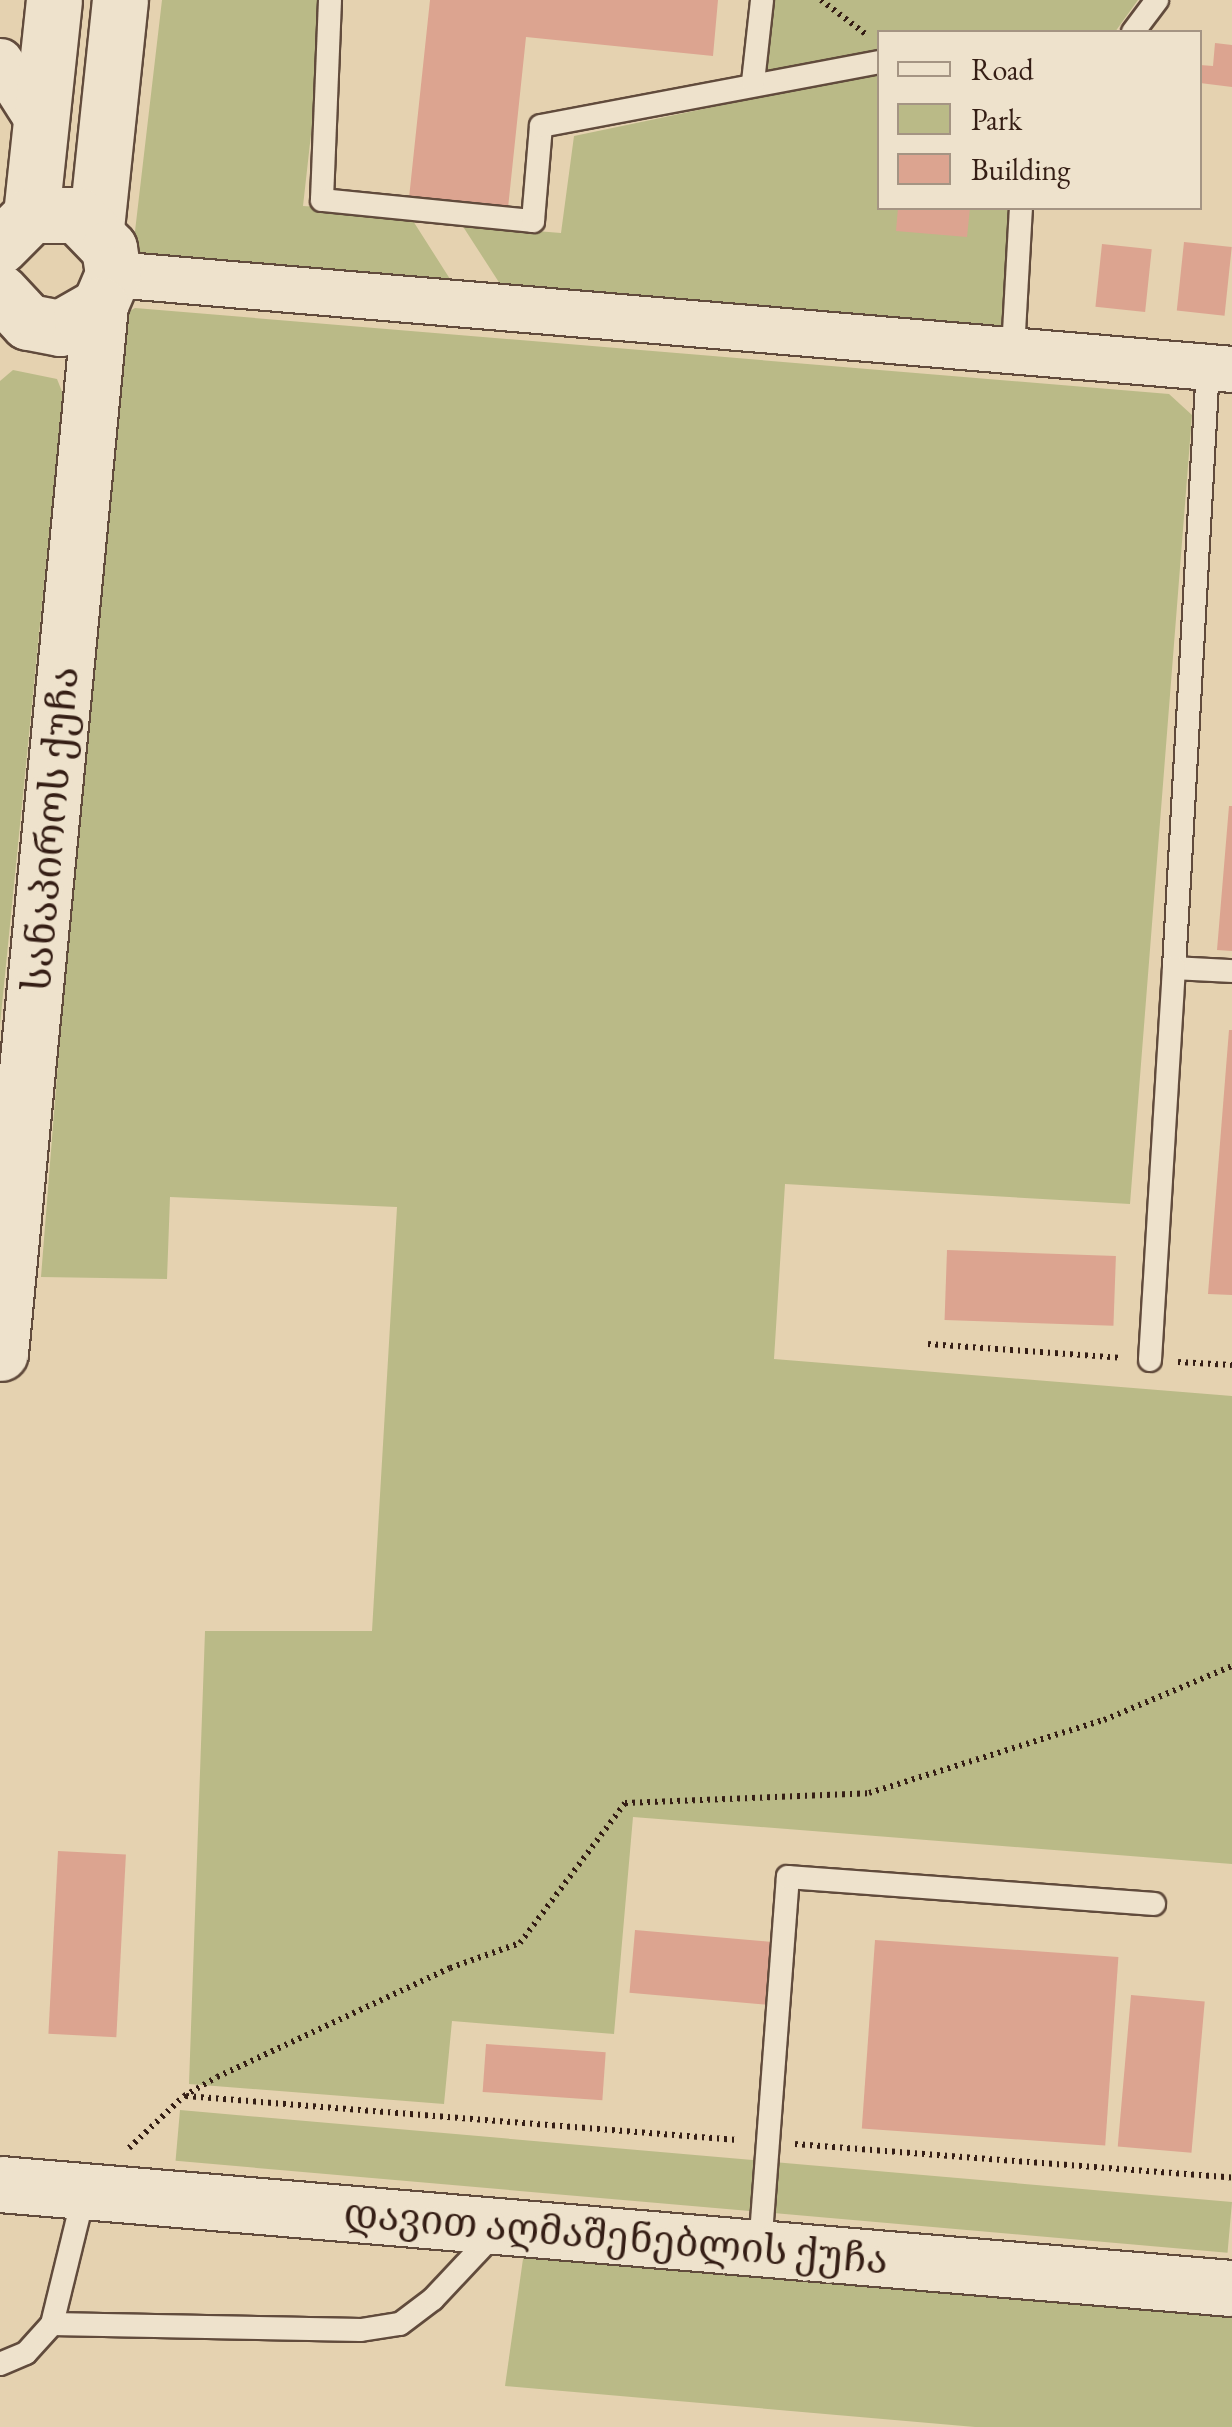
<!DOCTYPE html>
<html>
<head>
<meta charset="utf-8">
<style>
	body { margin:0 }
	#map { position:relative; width:1232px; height:2427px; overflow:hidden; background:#e5d2b0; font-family:"EB Garamond","Noto Serif Georgian",serif }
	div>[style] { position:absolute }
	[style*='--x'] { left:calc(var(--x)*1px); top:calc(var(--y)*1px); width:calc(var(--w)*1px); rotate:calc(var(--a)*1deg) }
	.green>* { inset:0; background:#baba87; transform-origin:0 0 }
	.building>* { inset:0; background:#dca490; transform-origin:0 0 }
	.path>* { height:6px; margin-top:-3px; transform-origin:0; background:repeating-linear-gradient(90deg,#351e15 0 2.5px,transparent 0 7.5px) }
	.roads { filter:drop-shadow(2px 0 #614b3c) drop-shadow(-2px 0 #614b3c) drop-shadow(0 2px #614b3c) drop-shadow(0 -2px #614b3c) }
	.service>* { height:22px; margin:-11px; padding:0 11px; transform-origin:11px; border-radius:11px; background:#eee2cc }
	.minor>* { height:45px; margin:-22.5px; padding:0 22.5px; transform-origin:22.5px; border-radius:22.5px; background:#eee2cc }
	.secondary>* { height:55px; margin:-27.5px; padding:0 27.5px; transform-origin:27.5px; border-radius:27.5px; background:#eee2cc }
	span { translate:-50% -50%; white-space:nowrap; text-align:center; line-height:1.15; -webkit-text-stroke:8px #eee2cc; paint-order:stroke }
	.street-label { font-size:40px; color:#351e15 }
	.legend { position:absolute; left:877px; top:30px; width:325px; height:180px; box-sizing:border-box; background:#eee2cc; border:2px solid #a49483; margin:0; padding:12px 18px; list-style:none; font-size:30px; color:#351e15 }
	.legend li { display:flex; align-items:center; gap:20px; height:50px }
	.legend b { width:50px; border:2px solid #a49483 }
</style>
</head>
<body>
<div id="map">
	<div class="green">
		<i style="clip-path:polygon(162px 0,326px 0,303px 206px,408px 213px,457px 290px,132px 257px)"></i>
		<i style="clip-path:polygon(775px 0,1138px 0,1115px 32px,880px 32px,880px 208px,1009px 208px,1002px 332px,502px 287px,462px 225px,561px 233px,574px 136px,761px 97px)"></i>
		<i style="clip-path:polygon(135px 308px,1169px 394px,1192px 415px,1130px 1204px,785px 1184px,774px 1359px,1232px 1396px,1232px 1864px,633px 1817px,614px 2034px,452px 2021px,444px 2104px,189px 2084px,205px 1631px,372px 1631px,397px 1207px,170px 1197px,167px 1279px,41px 1277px,117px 318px)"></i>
		<i style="clip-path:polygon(13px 370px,57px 379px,63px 394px,0 1025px,0 381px)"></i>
		<i style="left:180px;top:2110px;width:1056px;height:51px;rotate:5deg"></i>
		<i style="clip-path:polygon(524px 2252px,1232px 2309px,1232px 2427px,975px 2427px,505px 2386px)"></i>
	</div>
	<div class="building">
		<i style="clip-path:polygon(430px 0,718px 0,713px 56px,526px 37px,508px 208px,409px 198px)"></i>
		<i style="clip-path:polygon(1215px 43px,1232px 45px,1232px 87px,1200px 83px,1200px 65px,1213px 66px)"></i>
		<i style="clip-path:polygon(898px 208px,970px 208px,967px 237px,896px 231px)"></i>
		<i style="left:1184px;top:242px;width:48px;height:69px;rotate:6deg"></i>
		<i style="left:1102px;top:244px;width:50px;height:63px;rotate:6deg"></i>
		<i style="clip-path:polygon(1229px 806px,1232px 806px,1232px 951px,1217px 950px)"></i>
		<i style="clip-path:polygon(1229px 1030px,1232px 1030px,1232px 1295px,1208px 1294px)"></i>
		<i style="left:947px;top:1250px;width:169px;height:70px;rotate:2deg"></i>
		<i style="left:58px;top:1851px;width:68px;height:183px;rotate:3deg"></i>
		<i style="left:635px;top:1930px;width:140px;height:63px;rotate:5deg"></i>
		<i style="left:875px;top:1940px;width:244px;height:189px;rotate:4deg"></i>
		<i style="left:1131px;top:1995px;width:74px;height:152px;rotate:5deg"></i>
		<i style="left:486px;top:2044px;width:120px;height:48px;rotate:4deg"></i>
	</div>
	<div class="path">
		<i style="--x:821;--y:0;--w:58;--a:37.3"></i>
		<i style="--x:928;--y:1344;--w:194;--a:4.1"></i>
		<i style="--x:1178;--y:1362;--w:54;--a:3.2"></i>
		<i style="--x:186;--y:2096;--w:553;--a:4.57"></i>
		<i style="--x:795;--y:2144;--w:438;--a:4.4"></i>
		<i style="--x:129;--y:2148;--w:76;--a:-43.4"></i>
		<i style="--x:184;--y:2096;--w:38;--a:-30"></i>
		<i style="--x:217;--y:2077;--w:257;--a:-25.1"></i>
		<i style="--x:450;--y:1968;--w:74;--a:-19.7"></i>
		<i style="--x:520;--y:1943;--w:175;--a:-53.1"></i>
		<i style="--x:625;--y:1803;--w:244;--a:-2.3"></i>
		<i style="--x:869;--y:1793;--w:246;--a:-17.3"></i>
		<i style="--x:1104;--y:1720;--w:139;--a:-22.9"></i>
	</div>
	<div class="roads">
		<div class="service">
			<i style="--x:330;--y:0;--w:200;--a:92.3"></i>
			<i style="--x:322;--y:200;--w:212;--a:5.7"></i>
			<i style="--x:533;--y:221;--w:95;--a:-85.2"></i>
			<i style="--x:541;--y:126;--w:345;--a:-10.7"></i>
			<i style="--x:1133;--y:32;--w:40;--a:-53"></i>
			<i style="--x:753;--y:82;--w:82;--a:-83.7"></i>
			<i style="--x:1013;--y:350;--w:142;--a:-86.8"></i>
			<i style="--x:1208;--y:367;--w:602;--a:93.24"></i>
			<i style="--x:1174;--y:968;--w:58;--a:3"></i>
			<i style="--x:1150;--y:1360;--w:393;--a:-86.5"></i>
			<i style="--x:760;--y:2248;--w:372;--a:-85.7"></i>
			<i style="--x:788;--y:1877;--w:367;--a:4.2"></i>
			<i style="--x:52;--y:2324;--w:309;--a:1.1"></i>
			<i style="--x:361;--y:2330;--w:39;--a:-9"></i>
			<i style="--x:400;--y:2324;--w:41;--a:-37.1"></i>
			<i style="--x:433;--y:2299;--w:92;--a:-46.8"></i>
			<i style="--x:0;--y:2364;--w:28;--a:-23"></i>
			<i style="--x:26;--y:2353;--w:39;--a:-48"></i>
			<i style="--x:52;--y:2324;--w:138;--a:-76.2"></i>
		</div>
		<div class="minor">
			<i style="--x:0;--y:61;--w:76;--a:57.4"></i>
			<i style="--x:113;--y:274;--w:1123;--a:4.85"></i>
		</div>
		<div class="secondary">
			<i style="--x:31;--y:215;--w:216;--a:-83.9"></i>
			<i style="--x:96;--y:228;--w:229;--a:-84"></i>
			<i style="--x:0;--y:246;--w:44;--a:-45"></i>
			<i style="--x:31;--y:215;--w:46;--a:0"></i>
			<i style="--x:77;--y:215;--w:46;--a:45.9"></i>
			<i style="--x:109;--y:248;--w:26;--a:81"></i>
			<i style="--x:113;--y:274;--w:34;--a:113"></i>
			<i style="--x:100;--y:305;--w:46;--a:150.1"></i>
			<i style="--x:60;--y:328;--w:33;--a:-169"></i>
			<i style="--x:28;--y:322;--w:41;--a:-133"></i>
			<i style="--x:0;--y:1353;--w:1053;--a:-84.55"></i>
			<i style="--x:0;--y:2184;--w:1236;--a:4.83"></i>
		</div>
	</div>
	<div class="street-label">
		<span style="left:50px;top:829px;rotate:-85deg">სანაპიროს ქუჩა</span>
		<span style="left:616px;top:2236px;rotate:5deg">დავით აღმაშენებლის ქუჩა</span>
	</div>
	<ul class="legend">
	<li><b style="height:12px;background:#eee2cc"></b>Road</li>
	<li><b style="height:28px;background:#baba87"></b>Park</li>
	<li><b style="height:28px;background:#dca490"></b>Building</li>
	</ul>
</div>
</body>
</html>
